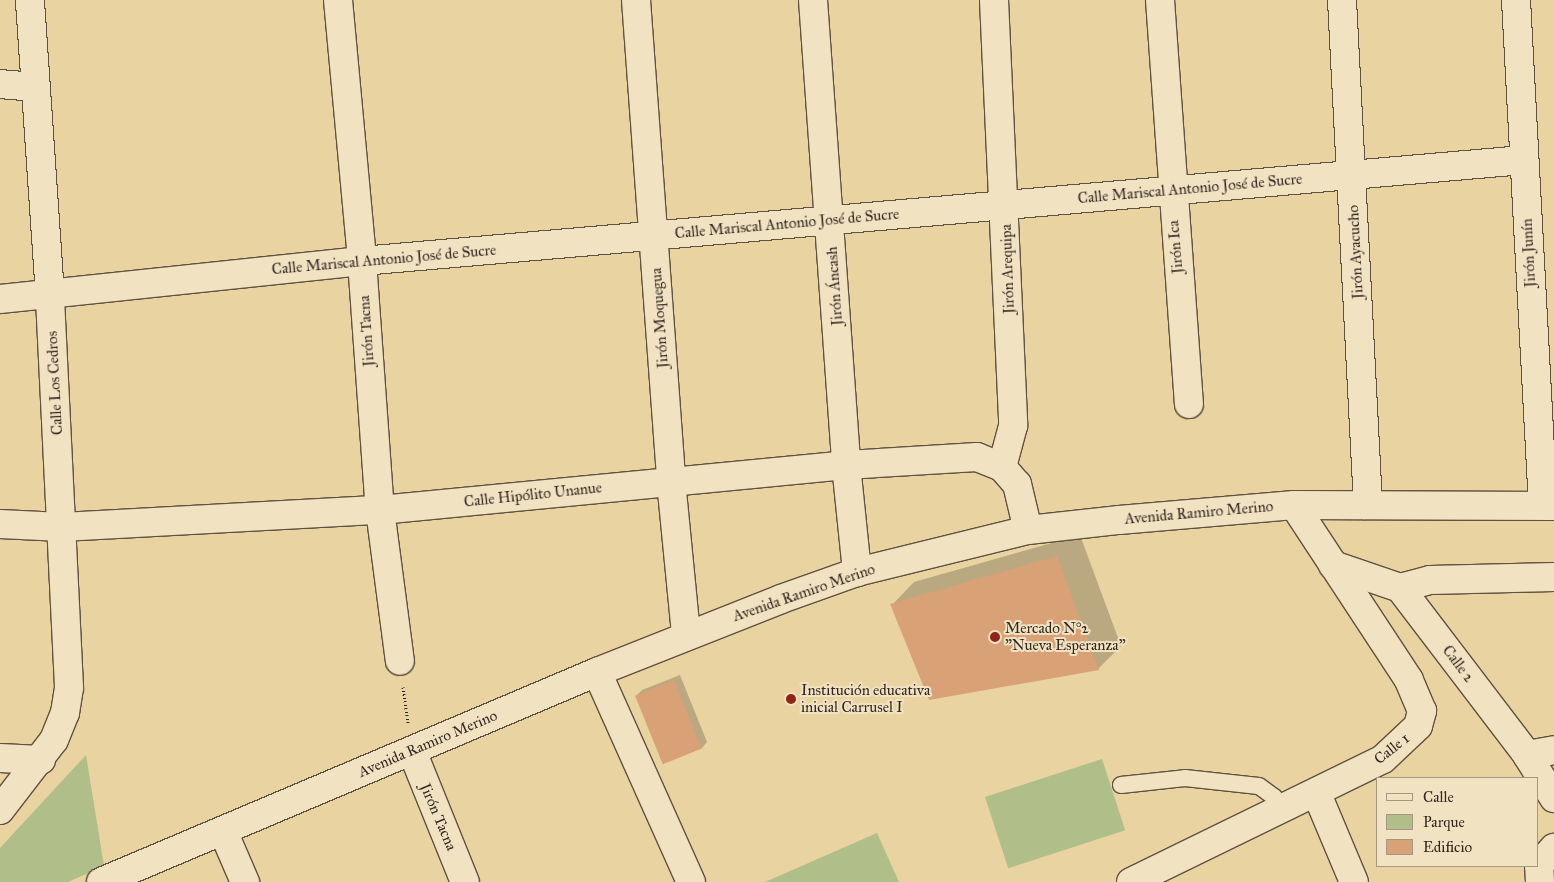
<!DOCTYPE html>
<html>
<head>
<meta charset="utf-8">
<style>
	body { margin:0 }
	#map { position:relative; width:1554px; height:882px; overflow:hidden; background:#e9d3a1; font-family:"IM FELL Great Primer",serif }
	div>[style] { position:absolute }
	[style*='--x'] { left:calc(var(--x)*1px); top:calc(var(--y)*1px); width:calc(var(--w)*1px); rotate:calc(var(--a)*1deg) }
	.green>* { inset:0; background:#b0be89; transform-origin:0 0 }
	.shadow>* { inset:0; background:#0003 }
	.building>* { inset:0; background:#d8a176; transform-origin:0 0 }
	.path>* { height:3px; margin-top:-1.5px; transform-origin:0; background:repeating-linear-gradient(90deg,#322721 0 1px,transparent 0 3.5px) }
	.roads { filter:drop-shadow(1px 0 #605241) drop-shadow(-1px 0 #605241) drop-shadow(0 1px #605241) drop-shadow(0 -1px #605241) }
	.lane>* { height:16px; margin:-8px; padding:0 8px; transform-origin:8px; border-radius:8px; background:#f1e2c2 }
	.street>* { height:28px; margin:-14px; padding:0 14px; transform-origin:14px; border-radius:14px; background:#f1e2c2 }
	.secondary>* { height:28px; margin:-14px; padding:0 14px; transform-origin:14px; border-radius:14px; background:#f1e2c2 }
	.dots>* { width:14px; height:14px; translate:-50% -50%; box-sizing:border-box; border:2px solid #f1e2c2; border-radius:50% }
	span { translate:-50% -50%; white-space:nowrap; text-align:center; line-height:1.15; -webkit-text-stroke:4px #f1e2c2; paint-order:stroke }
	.street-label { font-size:15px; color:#322721 }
	.poi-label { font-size:15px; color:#322721 }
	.left { translate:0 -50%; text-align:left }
	.legend { position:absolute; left:1376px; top:777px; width:162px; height:90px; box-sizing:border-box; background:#f1e2c2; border:1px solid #a59782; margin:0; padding:6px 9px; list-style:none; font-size:15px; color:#322721 }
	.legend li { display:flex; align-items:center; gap:10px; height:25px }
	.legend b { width:25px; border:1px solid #a59782 }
</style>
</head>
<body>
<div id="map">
	<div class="green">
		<i style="clip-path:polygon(86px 755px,104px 866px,68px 882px,0 882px,0 848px)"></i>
		<i style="left:1102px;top:759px;width:75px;height:123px;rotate:72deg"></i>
		<i style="clip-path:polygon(877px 833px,899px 882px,765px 882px)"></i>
	</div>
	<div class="shadow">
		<i style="clip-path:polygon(1080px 535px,1121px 646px,1098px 669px,892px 605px,914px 582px)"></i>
		<i style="clip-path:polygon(680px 675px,707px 742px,702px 748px,664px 763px,636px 696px,642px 690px)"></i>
	</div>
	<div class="building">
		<i style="clip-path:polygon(1057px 556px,1099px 670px,929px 700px,890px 604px)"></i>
		<i style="left:674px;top:680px;width:74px;height:42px;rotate:68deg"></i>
	</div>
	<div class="path">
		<i style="--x:403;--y:687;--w:36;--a:82"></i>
	</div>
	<div class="roads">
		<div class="lane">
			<i style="--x:1121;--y:785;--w:64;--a:-6.2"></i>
			<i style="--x:1185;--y:778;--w:74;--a:6.2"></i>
			<i style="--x:1259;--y:786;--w:19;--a:36"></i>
			<i style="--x:1274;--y:797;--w:15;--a:67"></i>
		</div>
		<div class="street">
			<i style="--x:338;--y:0;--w:262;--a:84.7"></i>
			<i style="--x:362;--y:261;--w:250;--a:85.9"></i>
			<i style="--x:380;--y:510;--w:152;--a:82.5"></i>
			<i style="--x:636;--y:0;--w:482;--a:85.8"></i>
			<i style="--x:671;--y:481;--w:155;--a:84.4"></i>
			<i style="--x:813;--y:0;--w:466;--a:85.9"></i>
			<i style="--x:846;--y:465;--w:108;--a:84.1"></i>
			<i style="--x:994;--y:0;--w:426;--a:87.4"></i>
			<i style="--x:1013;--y:426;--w:42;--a:105"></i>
			<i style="--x:1002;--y:467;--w:23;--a:49"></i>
			<i style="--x:1017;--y:484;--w:47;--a:76.6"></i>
			<i style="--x:1160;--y:0;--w:405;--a:85.9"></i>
			<i style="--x:1342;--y:0;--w:506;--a:87.05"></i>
			<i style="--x:1516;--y:0;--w:506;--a:86.94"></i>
			<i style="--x:0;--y:84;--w:35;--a:5"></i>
			<i style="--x:0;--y:299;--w:364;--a:-6"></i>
			<i style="--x:362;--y:261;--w:1166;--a:-4.97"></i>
			<i style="--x:0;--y:524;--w:62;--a:2.8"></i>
			<i style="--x:62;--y:527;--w:318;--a:-3.1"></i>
			<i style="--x:380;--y:510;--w:468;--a:-5.5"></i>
			<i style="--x:846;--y:465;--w:131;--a:-3.5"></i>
			<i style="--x:977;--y:457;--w:27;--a:22"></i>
			<i style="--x:1333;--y:565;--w:71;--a:18.9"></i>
			<i style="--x:1400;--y:588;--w:210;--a:52.7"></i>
			<i style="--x:1527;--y:755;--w:51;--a:57.9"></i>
			<i style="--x:1400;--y:588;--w:31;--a:-15"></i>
			<i style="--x:1430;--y:580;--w:124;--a:-1.4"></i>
			<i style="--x:597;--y:672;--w:230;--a:65.9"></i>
			<i style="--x:412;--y:751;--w:141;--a:68"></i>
			<i style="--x:1527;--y:755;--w:27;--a:-10"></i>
			<i style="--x:0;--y:758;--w:41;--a:2.8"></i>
			<i style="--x:1317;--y:794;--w:95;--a:67.2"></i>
			<i style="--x:223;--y:831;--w:56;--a:66.7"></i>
			<i style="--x:1131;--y:882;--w:280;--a:-26"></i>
			<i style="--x:1383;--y:759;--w:48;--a:-43.3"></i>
			<i style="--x:1418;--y:726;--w:16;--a:-75"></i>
			<i style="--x:1422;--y:711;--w:34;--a:-113"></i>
			<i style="--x:1409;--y:680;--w:209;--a:-123.3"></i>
			<i style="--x:1540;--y:882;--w:17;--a:-93"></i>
			<i style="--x:1539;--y:865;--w:23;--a:-49"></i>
		</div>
		<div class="secondary">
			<i style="--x:0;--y:810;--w:88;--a:-52.4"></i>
			<i style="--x:54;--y:740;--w:29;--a:-68"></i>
			<i style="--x:65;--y:713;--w:26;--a:-81"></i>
			<i style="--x:69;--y:687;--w:392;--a:-92.8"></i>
			<i style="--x:50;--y:295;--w:296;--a:-93.9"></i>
			<i style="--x:101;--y:882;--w:539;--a:-22.95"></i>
			<i style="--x:597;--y:672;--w:198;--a:-21.6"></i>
			<i style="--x:781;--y:599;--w:81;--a:-19.6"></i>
			<i style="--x:857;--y:572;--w:176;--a:-13.8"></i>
			<i style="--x:1028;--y:530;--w:92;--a:-6.3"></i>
			<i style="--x:1119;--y:520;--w:176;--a:-4.9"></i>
			<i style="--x:1294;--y:505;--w:260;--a:0.2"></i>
		</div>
	</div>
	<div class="dots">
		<i style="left:995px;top:637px;background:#8f2418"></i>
		<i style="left:791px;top:699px;background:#8f2418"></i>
	</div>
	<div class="street-label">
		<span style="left:1190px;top:189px;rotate:-5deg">Calle Mariscal Antonio José de Sucre</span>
		<span style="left:787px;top:224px;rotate:-5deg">Calle Mariscal Antonio José de Sucre</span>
		<span style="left:1176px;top:247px;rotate:-95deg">Jirón Ica</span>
		<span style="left:1356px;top:252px;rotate:-93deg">Jirón Ayacucho</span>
		<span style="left:1529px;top:253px;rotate:-93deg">Jirón Junín</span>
		<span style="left:384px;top:260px;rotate:-5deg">Calle Mariscal Antonio José de Sucre</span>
		<span style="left:1008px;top:269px;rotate:-92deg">Jirón Arequipa</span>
		<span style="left:835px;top:286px;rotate:-94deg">Jirón Áncash</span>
		<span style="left:660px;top:318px;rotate:-94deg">Jirón Moquegua</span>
		<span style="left:367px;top:331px;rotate:-94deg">Jirón Tacna</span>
		<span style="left:55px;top:383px;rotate:-93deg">Calle Los Cedros</span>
		<span style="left:533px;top:495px;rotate:-6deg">Calle Hipólito Unanue</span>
		<span style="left:1199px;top:513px;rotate:-5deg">Avenida Ramiro Merino</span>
		<span style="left:804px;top:593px;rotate:-19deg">Avenida Ramiro Merino</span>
		<span style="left:1458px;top:664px;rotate:53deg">Calle 2</span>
		<span style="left:428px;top:744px;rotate:-23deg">Avenida Ramiro Merino</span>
		<span style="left:1392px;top:749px;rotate:-38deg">Calle 1</span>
		<span style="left:438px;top:817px;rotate:67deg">Jirón Tacna</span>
	</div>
	<div class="poi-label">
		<span class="left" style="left:1005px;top:637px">Mercado N°2<br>"Nueva Esperanza"</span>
		<span class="left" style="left:801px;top:699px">Institución educativa<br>inicial Carrusel I</span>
	</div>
	<ul class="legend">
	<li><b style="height:6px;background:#f1e2c2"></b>Calle</li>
	<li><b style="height:14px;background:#b0be89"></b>Parque</li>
	<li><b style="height:14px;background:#d8a176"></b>Edificio</li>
	</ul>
</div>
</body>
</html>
